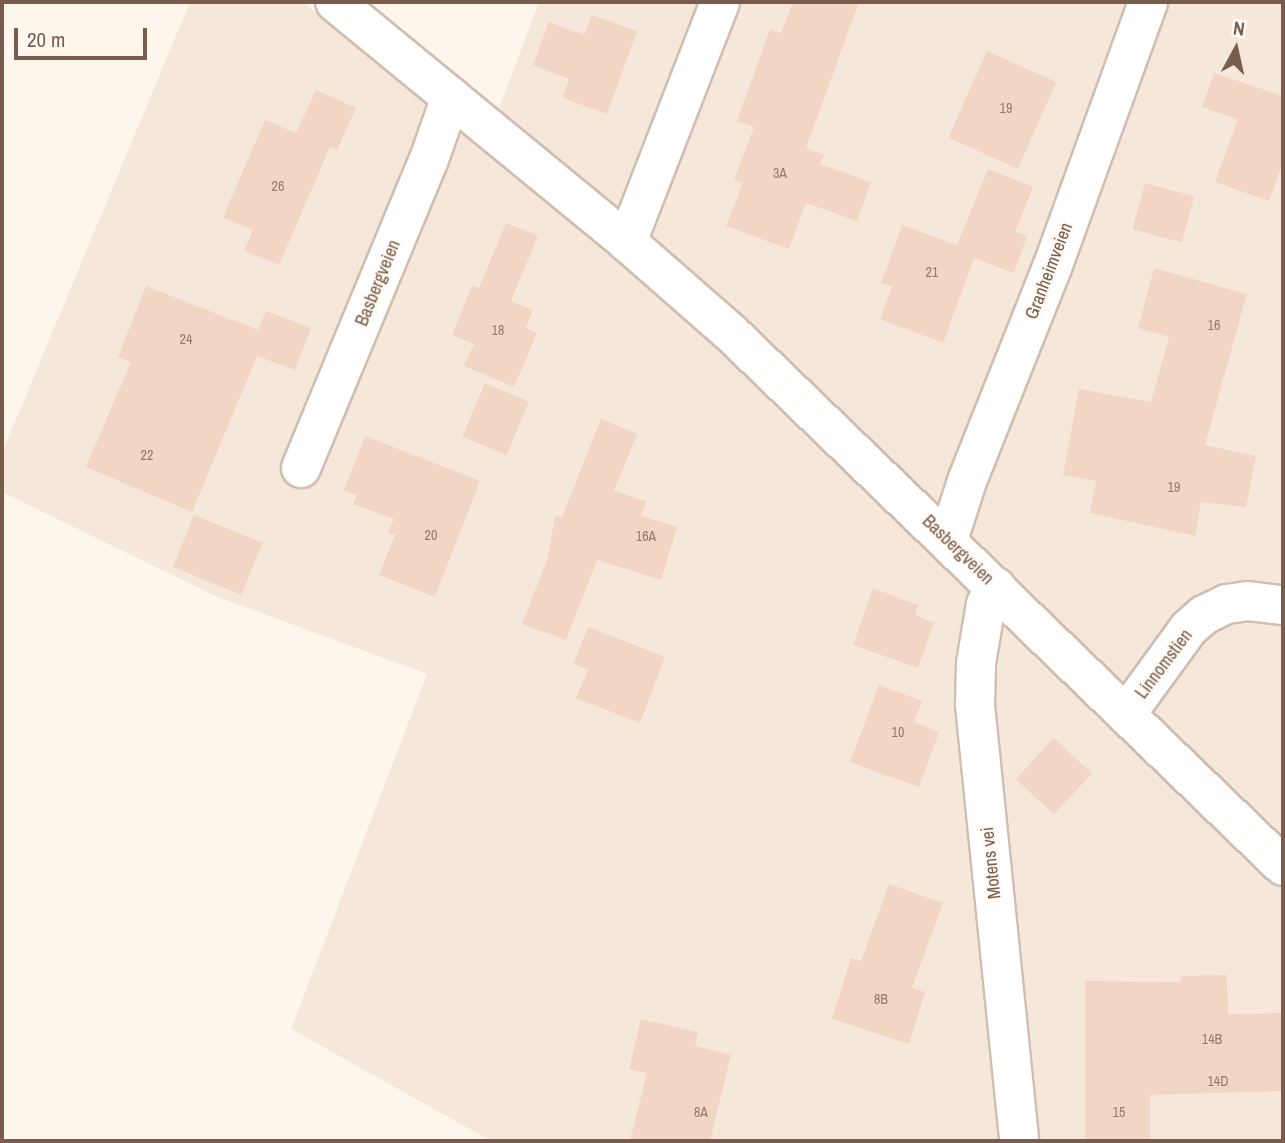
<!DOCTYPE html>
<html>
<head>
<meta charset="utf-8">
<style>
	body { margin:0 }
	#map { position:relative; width:1285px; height:1143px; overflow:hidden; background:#fdf6ec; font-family:"Archivo Narrow",sans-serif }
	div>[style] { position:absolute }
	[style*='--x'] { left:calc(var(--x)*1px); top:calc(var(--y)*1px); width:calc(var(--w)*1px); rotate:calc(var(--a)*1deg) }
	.residential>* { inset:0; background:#f5e8da }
	.building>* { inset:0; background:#f3d5c3; transform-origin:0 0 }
	.roads { filter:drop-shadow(2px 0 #d1beb0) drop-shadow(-2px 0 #d1beb0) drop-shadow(0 2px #d1beb0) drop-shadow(0 -2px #d1beb0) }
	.street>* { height:38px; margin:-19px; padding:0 19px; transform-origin:19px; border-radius:19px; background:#fff }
	.secondary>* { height:38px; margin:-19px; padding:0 19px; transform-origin:19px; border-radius:19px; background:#fff }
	span { translate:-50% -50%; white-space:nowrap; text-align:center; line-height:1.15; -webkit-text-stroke:5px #fffaf3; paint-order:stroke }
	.number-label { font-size:14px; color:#987a6a }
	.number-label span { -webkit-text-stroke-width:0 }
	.street-label { font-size:18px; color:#7a5c4d }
	.frame { position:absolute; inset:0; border:4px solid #7a5c4d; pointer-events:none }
	.north { position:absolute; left:1201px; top:14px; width:70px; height:70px; -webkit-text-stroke:5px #fffaf3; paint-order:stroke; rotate:8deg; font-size:19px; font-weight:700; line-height:28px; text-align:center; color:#7a5c4d }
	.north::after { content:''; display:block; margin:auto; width:24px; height:32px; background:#7a5c4d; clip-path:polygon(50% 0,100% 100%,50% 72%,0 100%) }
	.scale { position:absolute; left:14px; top:28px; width:133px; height:32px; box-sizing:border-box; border:4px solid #7a5c4d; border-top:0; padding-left:9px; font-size:21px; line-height:24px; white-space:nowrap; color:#7a5c4d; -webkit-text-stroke:5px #fffaf3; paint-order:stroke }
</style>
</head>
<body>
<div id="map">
	<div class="residential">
		<i style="clip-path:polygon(190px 2px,302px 2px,488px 138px,539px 2px,1283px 2px,1283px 1141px,491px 1141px,291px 1029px,427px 674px,215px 596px,2px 492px,2px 453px)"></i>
	</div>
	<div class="building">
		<i style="clip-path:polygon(793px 2px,859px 2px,806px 148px,824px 155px,820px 164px,871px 182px,857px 221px,806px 203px,789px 249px,726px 226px,743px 183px,734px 180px,754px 127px,737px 121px,770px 29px,781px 33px)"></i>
		<i style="clip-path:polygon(592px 15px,637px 31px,607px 114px,563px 98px,569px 79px,533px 65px,549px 22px,584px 35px)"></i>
		<i style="left:987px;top:51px;width:76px;height:95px;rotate:24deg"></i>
		<i style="clip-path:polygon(1214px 73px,1283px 96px,1283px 162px,1269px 201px,1215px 182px,1238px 119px,1202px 107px)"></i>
		<i style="clip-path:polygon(316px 90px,356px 108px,337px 150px,330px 147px,279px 265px,244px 251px,253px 230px,223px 217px,265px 120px,296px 133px)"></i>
		<i style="clip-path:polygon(988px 169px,1033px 187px,1015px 232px,1027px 236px,1014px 273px,974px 258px,943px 343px,880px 319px,892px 286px,881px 283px,902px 225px,957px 245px)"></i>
		<i style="left:1145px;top:183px;width:51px;height:48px;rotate:15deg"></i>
		<i style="clip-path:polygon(506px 223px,538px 236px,511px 301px,533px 310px,526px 328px,537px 333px,514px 387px,464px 366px,474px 344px,452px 335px,472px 285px,479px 288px)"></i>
		<i style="clip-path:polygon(1154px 268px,1247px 294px,1205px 445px,1256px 456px,1246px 507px,1201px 502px,1195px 536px,1090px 513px,1096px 481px,1063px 475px,1079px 389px,1151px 402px,1169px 337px,1138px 328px)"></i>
		<i style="clip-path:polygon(146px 286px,258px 330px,266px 311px,311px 328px,295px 370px,257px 356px,192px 512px,86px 467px,131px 362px,118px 357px)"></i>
		<i style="left:485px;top:383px;width:48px;height:58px;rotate:23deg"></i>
		<i style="clip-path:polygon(601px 419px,637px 434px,614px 491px,646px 501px,641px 516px,677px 527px,661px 580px,597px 560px,566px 640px,522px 624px,547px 560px,555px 516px,562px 517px)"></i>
		<i style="clip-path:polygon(365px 436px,480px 481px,435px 597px,379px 575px,395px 535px,388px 532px,394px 519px,353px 504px,357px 495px,344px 490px)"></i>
		<i style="left:194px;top:515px;width:74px;height:56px;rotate:22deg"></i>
		<i style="clip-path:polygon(873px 588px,918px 605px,915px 615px,934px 623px,918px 668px,853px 645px)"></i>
		<i style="clip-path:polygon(588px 627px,665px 657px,640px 723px,576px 698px,588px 670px,573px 664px)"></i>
		<i style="clip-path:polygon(879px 685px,922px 701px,914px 722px,939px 732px,919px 787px,850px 762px)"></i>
		<i style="left:1054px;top:738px;width:52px;height:56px;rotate:43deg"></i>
		<i style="clip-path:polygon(889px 884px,943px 903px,912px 988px,925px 992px,909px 1044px,832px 1019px,851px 958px,861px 961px)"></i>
		<i style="clip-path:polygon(1227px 975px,1228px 1014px,1283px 1013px,1283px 1091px,1150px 1095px,1150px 1141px,1085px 1141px,1085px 981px,1181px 982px,1181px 976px)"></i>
		<i style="clip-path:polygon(641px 1019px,698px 1032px,695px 1046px,731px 1055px,710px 1141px,630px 1141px,647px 1073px,629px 1069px)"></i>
	</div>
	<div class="roads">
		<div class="street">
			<i style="--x:627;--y:242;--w:257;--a:-68.8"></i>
			<i style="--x:301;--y:468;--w:331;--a:-67.5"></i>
			<i style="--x:428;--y:162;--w:69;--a:-70.5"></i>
			<i style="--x:948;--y:540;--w:62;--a:-72.1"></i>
			<i style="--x:967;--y:481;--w:232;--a:-68.3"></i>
			<i style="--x:1053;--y:265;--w:280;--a:-70.1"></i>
			<i style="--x:996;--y:587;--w:20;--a:120"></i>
			<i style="--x:986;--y:604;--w:60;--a:99.6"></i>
			<i style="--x:976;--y:663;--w:42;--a:91.4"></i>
			<i style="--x:975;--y:705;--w:438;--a:84.2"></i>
			<i style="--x:1127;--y:713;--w:105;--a:-53.9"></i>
			<i style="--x:1189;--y:628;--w:20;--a:-41"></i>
			<i style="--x:1204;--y:615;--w:25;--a:-26"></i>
			<i style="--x:1227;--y:604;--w:21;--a:-8"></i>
			<i style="--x:1248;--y:601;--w:35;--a:7"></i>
		</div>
		<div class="secondary">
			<i style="--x:335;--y:2;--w:378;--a:39.4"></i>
			<i style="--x:627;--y:242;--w:138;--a:41.2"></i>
			<i style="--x:731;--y:333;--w:767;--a:44"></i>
		</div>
	</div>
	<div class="number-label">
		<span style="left:1006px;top:108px">19</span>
		<span style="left:780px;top:173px">3A</span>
		<span style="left:278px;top:186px">26</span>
		<span style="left:932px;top:272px">21</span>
		<span style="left:1214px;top:325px">16</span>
		<span style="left:498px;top:330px">18</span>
		<span style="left:186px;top:339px">24</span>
		<span style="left:147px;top:455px">22</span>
		<span style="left:1174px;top:487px">19</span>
		<span style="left:431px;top:535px">20</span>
		<span style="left:646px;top:536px">16A</span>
		<span style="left:898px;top:732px">10</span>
		<span style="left:881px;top:999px">8B</span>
		<span style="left:1212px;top:1039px">14B</span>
		<span style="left:1218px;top:1081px">14D</span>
		<span style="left:701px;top:1112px">8A</span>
		<span style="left:1119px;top:1112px">15</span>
	</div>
	<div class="street-label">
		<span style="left:1049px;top:271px;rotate:-69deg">Granheimveien</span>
		<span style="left:378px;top:283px;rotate:-68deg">Basbergveien</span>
		<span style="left:958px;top:550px;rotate:44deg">Basbergveien</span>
		<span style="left:1164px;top:664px;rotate:-53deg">Linnomstien</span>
		<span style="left:991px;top:863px;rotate:-96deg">Motens vei</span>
	</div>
	<div class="frame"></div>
	<div class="north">N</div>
	<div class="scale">20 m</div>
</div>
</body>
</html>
